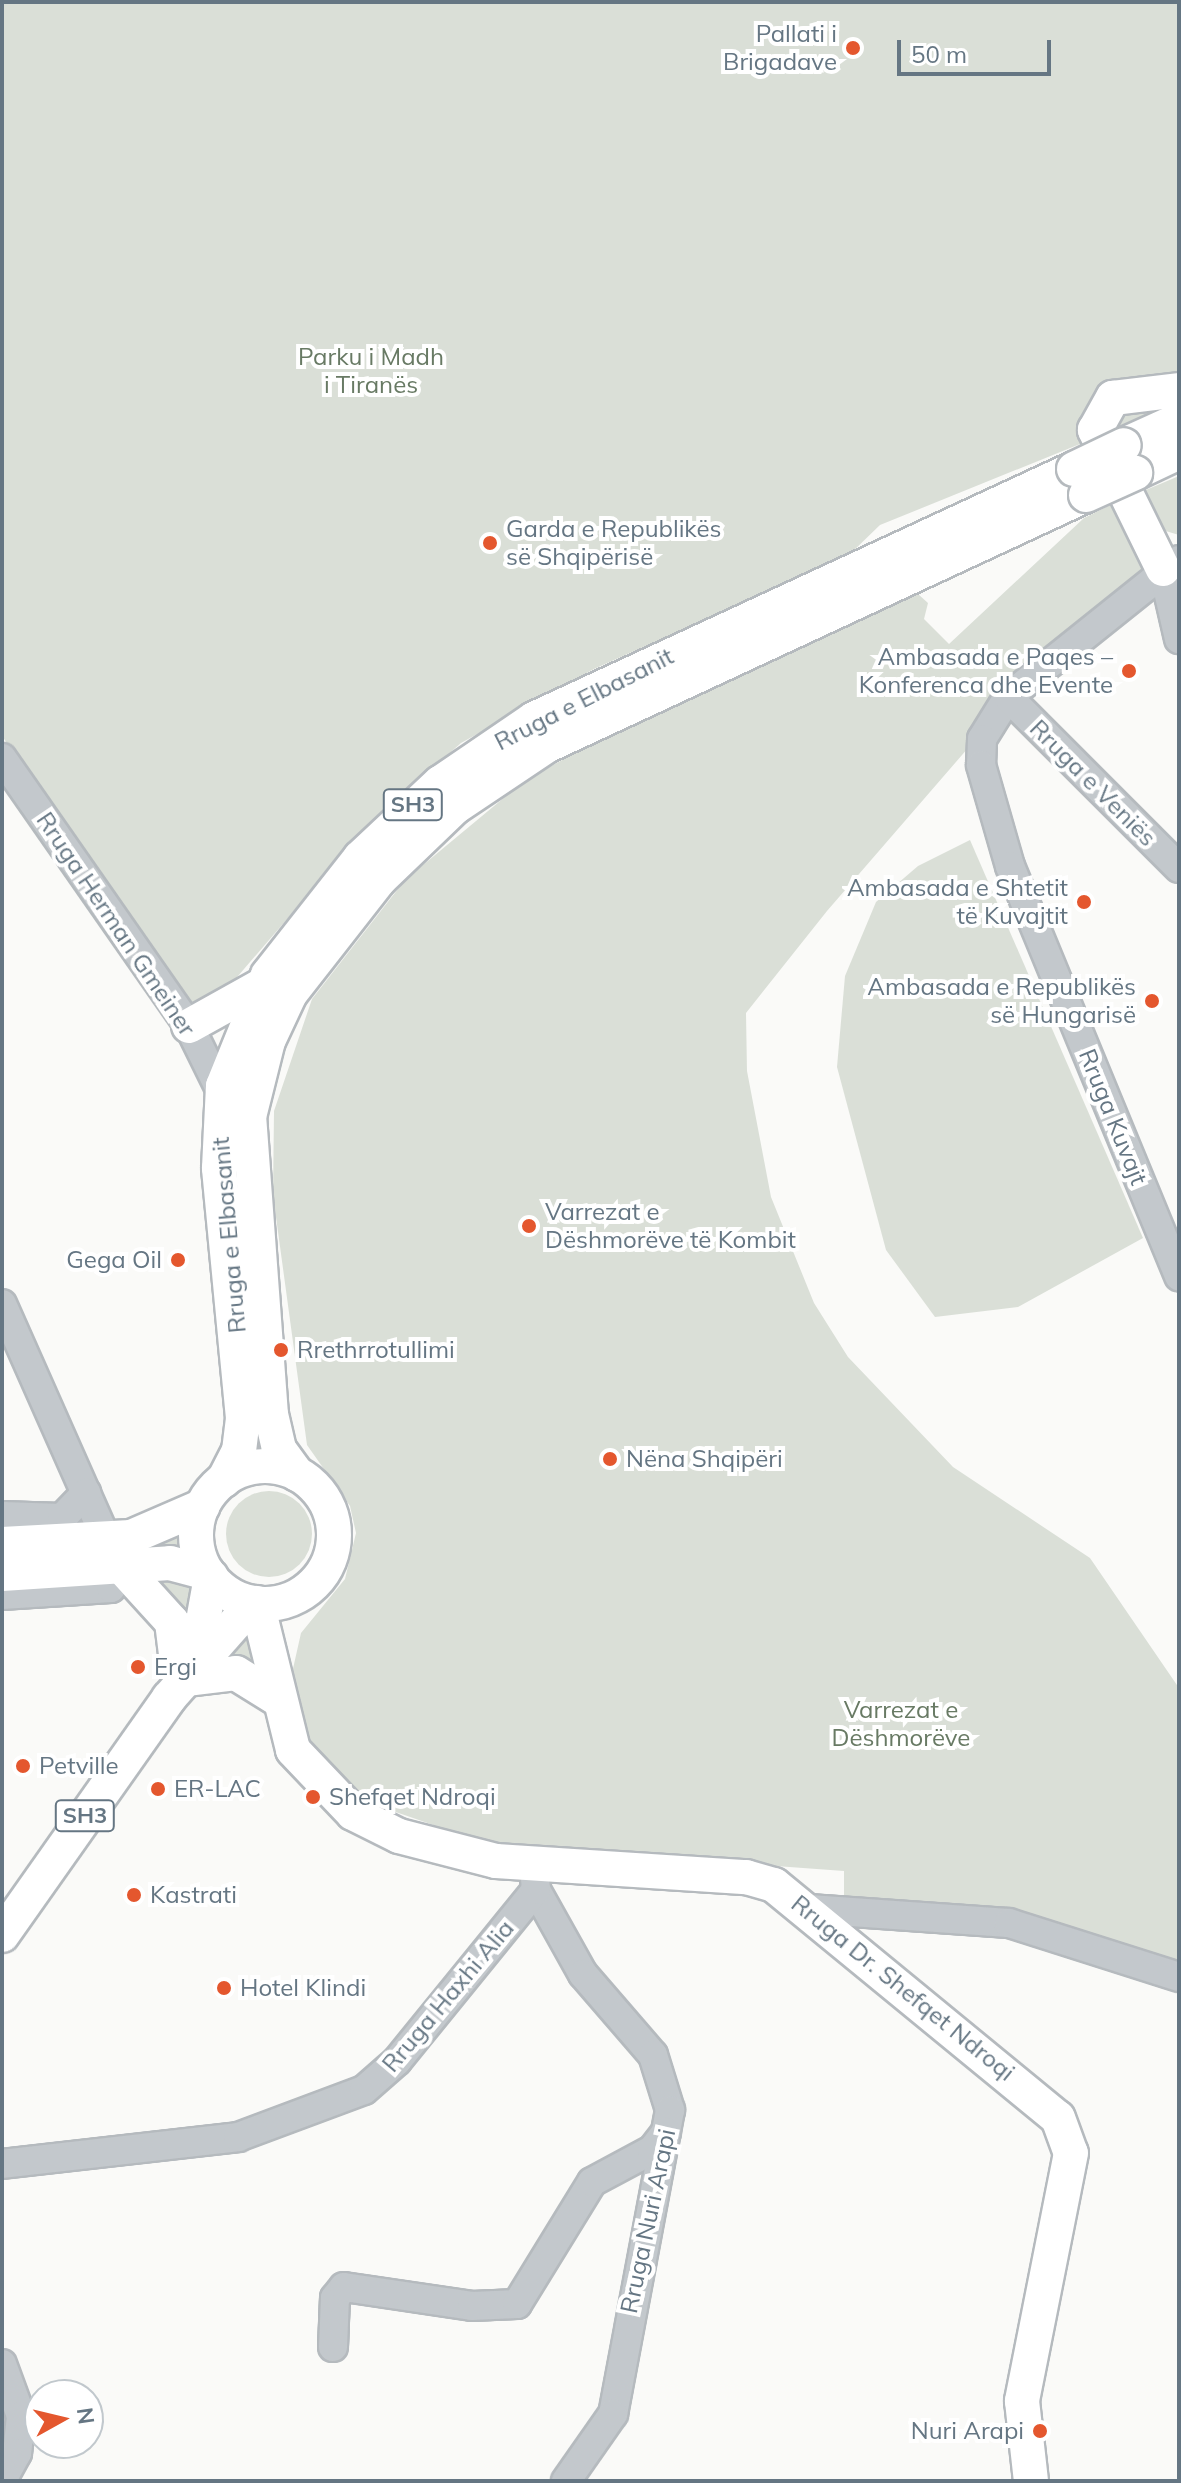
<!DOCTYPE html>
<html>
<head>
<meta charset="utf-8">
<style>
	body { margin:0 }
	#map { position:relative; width:1181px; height:2483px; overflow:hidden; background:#fafaf8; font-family:Mulish,sans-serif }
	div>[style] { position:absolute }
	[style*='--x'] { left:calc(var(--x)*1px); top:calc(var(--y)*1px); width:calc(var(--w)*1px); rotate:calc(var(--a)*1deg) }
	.green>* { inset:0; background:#dadfd7 }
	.round { border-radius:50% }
	.roads { filter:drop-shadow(2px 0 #b5babe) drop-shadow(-2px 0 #b5babe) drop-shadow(0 2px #b5babe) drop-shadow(0 -2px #b5babe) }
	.minor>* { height:28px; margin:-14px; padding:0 14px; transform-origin:14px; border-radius:14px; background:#c3c8cc }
	.major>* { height:34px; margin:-17px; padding:0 17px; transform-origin:17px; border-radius:17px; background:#fff }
	.major>.ring { margin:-17px; padding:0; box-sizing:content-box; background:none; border:34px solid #fff; border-radius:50% }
	.bridges { filter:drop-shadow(2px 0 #b5babe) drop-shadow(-2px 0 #b5babe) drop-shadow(0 2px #b5babe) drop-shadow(0 -2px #b5babe) }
	.major-bridge>* { height:34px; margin:-17px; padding:0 17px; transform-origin:17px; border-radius:17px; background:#fff }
	.dots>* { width:22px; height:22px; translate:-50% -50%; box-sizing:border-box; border:4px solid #fff; border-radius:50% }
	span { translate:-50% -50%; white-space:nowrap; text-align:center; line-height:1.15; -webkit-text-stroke:8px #fff; paint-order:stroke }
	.shield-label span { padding:2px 6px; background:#fff; border:2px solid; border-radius:6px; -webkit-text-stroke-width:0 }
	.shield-label { font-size:22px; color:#657683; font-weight:700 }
	.poi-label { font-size:24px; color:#657683 }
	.right { translate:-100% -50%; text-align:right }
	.left { translate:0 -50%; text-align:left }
	.park-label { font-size:24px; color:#687a64 }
	.street-label { font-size:24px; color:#657683 }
	.frame { position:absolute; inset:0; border:4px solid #657683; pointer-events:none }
	.north { position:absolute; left:24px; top:2379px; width:80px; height:80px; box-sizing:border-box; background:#fff; border:2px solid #c1c8cd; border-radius:50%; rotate:82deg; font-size:22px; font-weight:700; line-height:32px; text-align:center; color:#657683 }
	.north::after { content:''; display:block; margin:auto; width:28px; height:36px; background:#e4572e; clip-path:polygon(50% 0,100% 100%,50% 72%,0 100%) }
	.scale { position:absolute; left:897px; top:40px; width:154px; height:36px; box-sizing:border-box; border:4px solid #657683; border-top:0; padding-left:10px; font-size:24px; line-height:28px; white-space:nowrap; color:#657683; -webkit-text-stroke:6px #fff; paint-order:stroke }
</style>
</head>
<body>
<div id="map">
	<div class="green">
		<i style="clip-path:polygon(2px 2px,1179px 2px,1179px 376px,1123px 377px,1091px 402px,1080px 444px,880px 525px,849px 555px,594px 669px,461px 743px,367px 826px,220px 997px,189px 1004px,2px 736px)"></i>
		<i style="clip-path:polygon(1179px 405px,1105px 438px,1110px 411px)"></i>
		<i style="clip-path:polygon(1179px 476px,1179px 535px,1159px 529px,1134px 495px)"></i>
		<i style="clip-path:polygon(1121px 500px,1146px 556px,1140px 578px,975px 740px,827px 911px,746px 1013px,747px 1071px,771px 1197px,814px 1303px,848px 1357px,953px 1467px,1090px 1558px,1179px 1688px,1179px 1963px,844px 1899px,844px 1871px,491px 1845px,364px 1801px,303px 1735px,290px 1682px,301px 1633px,345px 1579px,356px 1533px,350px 1506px,307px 1445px,273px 1195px,274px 1111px,312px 999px,405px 880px,523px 782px,603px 737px,918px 594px,928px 603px,924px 619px,949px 644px,1084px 518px)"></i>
		<i style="clip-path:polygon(970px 840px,1143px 1238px,1018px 1307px,935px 1317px,886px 1250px,837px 1067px,845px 976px,876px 902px,918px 866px)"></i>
		<i class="round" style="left:226px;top:1491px;width:86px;height:86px"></i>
		<i style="clip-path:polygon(190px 1527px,193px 1556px,36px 1560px)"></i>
		<i style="clip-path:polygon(167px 1576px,195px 1585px,191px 1632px,157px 1581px)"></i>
		<i style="clip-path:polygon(248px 1622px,263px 1667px,212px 1661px)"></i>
	</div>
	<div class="roads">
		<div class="minor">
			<i style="--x:1179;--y:560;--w:219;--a:141.3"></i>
			<i style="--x:1008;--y:697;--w:49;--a:121.8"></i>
			<i style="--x:982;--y:739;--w:26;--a:92"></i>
			<i style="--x:981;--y:765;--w:105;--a:74"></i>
			<i style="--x:1010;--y:866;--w:444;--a:67.6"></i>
			<i style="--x:1163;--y:569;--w:72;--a:77.1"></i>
			<i style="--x:1008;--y:697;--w:242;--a:45"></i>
			<i style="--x:2;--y:758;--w:327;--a:55.1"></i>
			<i style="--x:189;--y:1026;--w:75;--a:63.8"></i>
			<i style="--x:2;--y:1304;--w:259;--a:66.1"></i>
			<i style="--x:2;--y:1516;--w:60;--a:1.9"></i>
			<i style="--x:62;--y:1518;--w:35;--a:-46"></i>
			<i style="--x:2;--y:1595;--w:109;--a:-3.7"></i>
			<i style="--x:111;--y:1588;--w:24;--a:-62"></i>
			<i style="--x:536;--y:1890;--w:96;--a:60.8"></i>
			<i style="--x:583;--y:1974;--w:107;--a:49.2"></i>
			<i style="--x:653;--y:2055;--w:58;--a:72.8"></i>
			<i style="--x:670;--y:2110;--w:309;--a:100.6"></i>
			<i style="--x:613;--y:2414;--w:82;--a:125"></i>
			<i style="--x:809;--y:1909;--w:200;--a:4"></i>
			<i style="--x:1009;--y:1923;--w:178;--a:17.6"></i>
			<i style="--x:2;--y:2164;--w:238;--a:-6.5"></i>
			<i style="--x:238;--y:2137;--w:134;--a:-20.5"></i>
			<i style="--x:364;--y:2090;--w:44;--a:-41.3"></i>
			<i style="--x:397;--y:2061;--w:220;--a:-50.9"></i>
			<i style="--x:536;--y:1890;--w:25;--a:-95"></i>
			<i style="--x:333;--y:2347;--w:49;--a:-87.7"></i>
			<i style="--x:335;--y:2298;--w:14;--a:-51"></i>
			<i style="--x:344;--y:2287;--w:129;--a:8.4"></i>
			<i style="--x:472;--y:2306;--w:45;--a:-2.5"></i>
			<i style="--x:517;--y:2304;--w:143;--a:-58.4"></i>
			<i style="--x:592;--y:2182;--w:68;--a:-28.1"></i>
			<i style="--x:652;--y:2150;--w:23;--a:-52"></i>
			<i style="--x:2;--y:2364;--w:55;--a:69.9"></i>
			<i style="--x:21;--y:2416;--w:37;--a:96"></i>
			<i style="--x:17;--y:2453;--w:31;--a:119"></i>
		</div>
		<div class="major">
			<i style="--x:1124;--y:445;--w:60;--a:-24.4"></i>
			<i style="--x:1135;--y:473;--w:49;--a:-25.5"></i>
			<i style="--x:1163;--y:569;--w:155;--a:-116.1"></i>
			<i style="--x:1095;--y:430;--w:37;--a:-61"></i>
			<i style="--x:1113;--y:398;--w:66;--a:-6.9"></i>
			<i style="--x:189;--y:1026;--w:80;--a:-29.1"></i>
			<i class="ring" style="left:196px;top:1466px;width:104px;height:104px"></i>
			<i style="--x:297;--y:1474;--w:31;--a:-126"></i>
			<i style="--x:279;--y:1449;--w:35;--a:-103"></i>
			<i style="--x:271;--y:1415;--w:299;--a:-94.2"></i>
			<i style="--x:249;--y:1117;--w:78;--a:-76"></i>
			<i style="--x:268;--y:1041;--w:52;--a:-64.9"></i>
			<i style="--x:290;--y:994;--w:145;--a:-52"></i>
			<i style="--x:379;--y:880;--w:105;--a:-43.8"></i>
			<i style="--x:455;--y:807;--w:110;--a:-33.8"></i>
			<i style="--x:546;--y:746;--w:595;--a:-24.93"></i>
			<i style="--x:224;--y:1480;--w:33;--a:-63"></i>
			<i style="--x:239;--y:1451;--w:33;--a:-83"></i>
			<i style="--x:243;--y:1418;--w:251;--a:-95.5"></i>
			<i style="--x:219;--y:1168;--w:82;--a:-87.2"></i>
			<i style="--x:223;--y:1086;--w:120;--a:-67.9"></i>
			<i style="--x:268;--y:975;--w:149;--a:-51.8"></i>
			<i style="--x:360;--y:858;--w:110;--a:-43.2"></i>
			<i style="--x:440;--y:783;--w:114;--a:-34.2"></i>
			<i style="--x:534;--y:719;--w:595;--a:-24.84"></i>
			<i style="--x:2;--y:1544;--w:129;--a:-3.1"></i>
			<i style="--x:131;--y:1537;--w:78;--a:-23.3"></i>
			<i style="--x:122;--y:1567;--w:74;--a:47.7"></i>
			<i style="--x:172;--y:1622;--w:48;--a:82.9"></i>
			<i style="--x:2;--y:1574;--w:168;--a:-3.7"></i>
			<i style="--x:170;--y:1563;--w:39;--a:15"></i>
			<i style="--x:257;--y:1603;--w:151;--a:76.2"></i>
			<i style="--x:293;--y:1750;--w:87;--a:46.4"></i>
			<i style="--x:353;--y:1813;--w:51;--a:26.6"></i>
			<i style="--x:399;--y:1836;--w:100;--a:14.5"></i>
			<i style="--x:496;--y:1861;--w:251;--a:3.7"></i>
			<i style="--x:746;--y:1877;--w:29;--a:16"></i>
			<i style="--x:774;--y:1885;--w:367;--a:39.4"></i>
			<i style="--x:1058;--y:2118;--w:37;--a:70"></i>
			<i style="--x:1071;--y:2153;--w:253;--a:101.2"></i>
			<i style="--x:1022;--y:2401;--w:81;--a:83.6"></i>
			<i style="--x:180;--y:1666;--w:51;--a:-62.9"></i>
			<i style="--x:203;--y:1621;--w:45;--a:-79.7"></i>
			<i style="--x:188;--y:1679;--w:48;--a:-7.1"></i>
			<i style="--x:236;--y:1673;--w:47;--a:32"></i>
			<i style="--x:2;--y:1935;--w:290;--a:-54.8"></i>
			<i style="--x:169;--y:1698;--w:127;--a:-48.5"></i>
		</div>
	</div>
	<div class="bridges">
		<div class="major-bridge">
			<i style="--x:1074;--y:469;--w:55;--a:-25.6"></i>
			<i style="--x:1086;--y:495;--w:54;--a:-24.2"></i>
		</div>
	</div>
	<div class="dots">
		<i style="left:853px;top:48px;background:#e4572e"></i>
		<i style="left:490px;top:543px;background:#e4572e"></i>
		<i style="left:1129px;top:671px;background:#e4572e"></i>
		<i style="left:1084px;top:902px;background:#e4572e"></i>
		<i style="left:1152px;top:1001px;background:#e4572e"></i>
		<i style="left:529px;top:1226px;background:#e4572e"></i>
		<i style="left:178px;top:1260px;background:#e4572e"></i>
		<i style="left:281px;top:1350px;background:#e4572e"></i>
		<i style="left:610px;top:1459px;background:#e4572e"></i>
		<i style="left:138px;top:1667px;background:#e4572e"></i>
		<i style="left:23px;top:1766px;background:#e4572e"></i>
		<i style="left:158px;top:1789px;background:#e4572e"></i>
		<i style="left:313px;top:1797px;background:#e4572e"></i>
		<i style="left:134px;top:1895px;background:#e4572e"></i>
		<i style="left:224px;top:1988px;background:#e4572e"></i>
		<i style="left:1040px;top:2431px;background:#e4572e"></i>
	</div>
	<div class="shield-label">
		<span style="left:413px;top:805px">SH3</span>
		<span style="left:85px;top:1816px">SH3</span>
	</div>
	<div class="poi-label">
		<span class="right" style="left:837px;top:48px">Pallati i<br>Brigadave</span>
		<span class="left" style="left:506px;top:543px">Garda e Republikës<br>së Shqipërisë</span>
		<span class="right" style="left:1113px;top:671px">Ambasada e Paqes –<br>Konferenca dhe Evente</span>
		<span class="right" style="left:1068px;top:902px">Ambasada e Shtetit<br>të Kuvajtit</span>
		<span class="right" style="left:1136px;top:1001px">Ambasada e Republikës<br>së Hungarisë</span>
		<span class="left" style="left:545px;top:1226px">Varrezat e<br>Dëshmorëve të Kombit</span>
		<span class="right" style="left:162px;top:1260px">Gega Oil</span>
		<span class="left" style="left:297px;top:1350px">Rrethrrotullimi</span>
		<span class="left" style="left:626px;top:1459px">Nëna Shqipëri</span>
		<span class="left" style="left:154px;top:1667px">Ergi</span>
		<span class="left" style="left:39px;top:1766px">Petville</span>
		<span class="left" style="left:174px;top:1789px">ER-LAC</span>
		<span class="left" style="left:329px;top:1797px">Shefqet Ndroqi</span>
		<span class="left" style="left:150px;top:1895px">Kastrati</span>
		<span class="left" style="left:240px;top:1988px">Hotel Klindi</span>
		<span class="right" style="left:1024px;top:2431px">Nuri Arapi</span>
	</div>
	<div class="park-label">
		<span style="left:371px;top:371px">Parku i Madh<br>i Tiranës</span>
		<span style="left:901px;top:1724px">Varrezat e<br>Dëshmorëve</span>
	</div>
	<div class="street-label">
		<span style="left:584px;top:699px;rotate:-27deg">Rruga e Elbasanit</span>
		<span style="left:1093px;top:783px;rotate:45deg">Rruga e Veniës</span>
		<span style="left:116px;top:924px;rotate:56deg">Rruga Herman Gmeiner</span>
		<span style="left:1113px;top:1117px;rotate:68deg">Rruga Kuvajt</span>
		<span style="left:229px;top:1235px;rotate:-95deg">Rruga e Elbasanit</span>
		<span style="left:903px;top:1988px;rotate:39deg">Rruga Dr. Shefqet Ndroqi</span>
		<span style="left:448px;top:1996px;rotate:-50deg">Rruga Haxhi Alia</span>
		<span style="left:648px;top:2221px;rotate:-78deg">Rruga Nuri Arapi</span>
	</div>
	<div class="frame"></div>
	<div class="north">N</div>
	<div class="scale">50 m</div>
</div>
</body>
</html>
